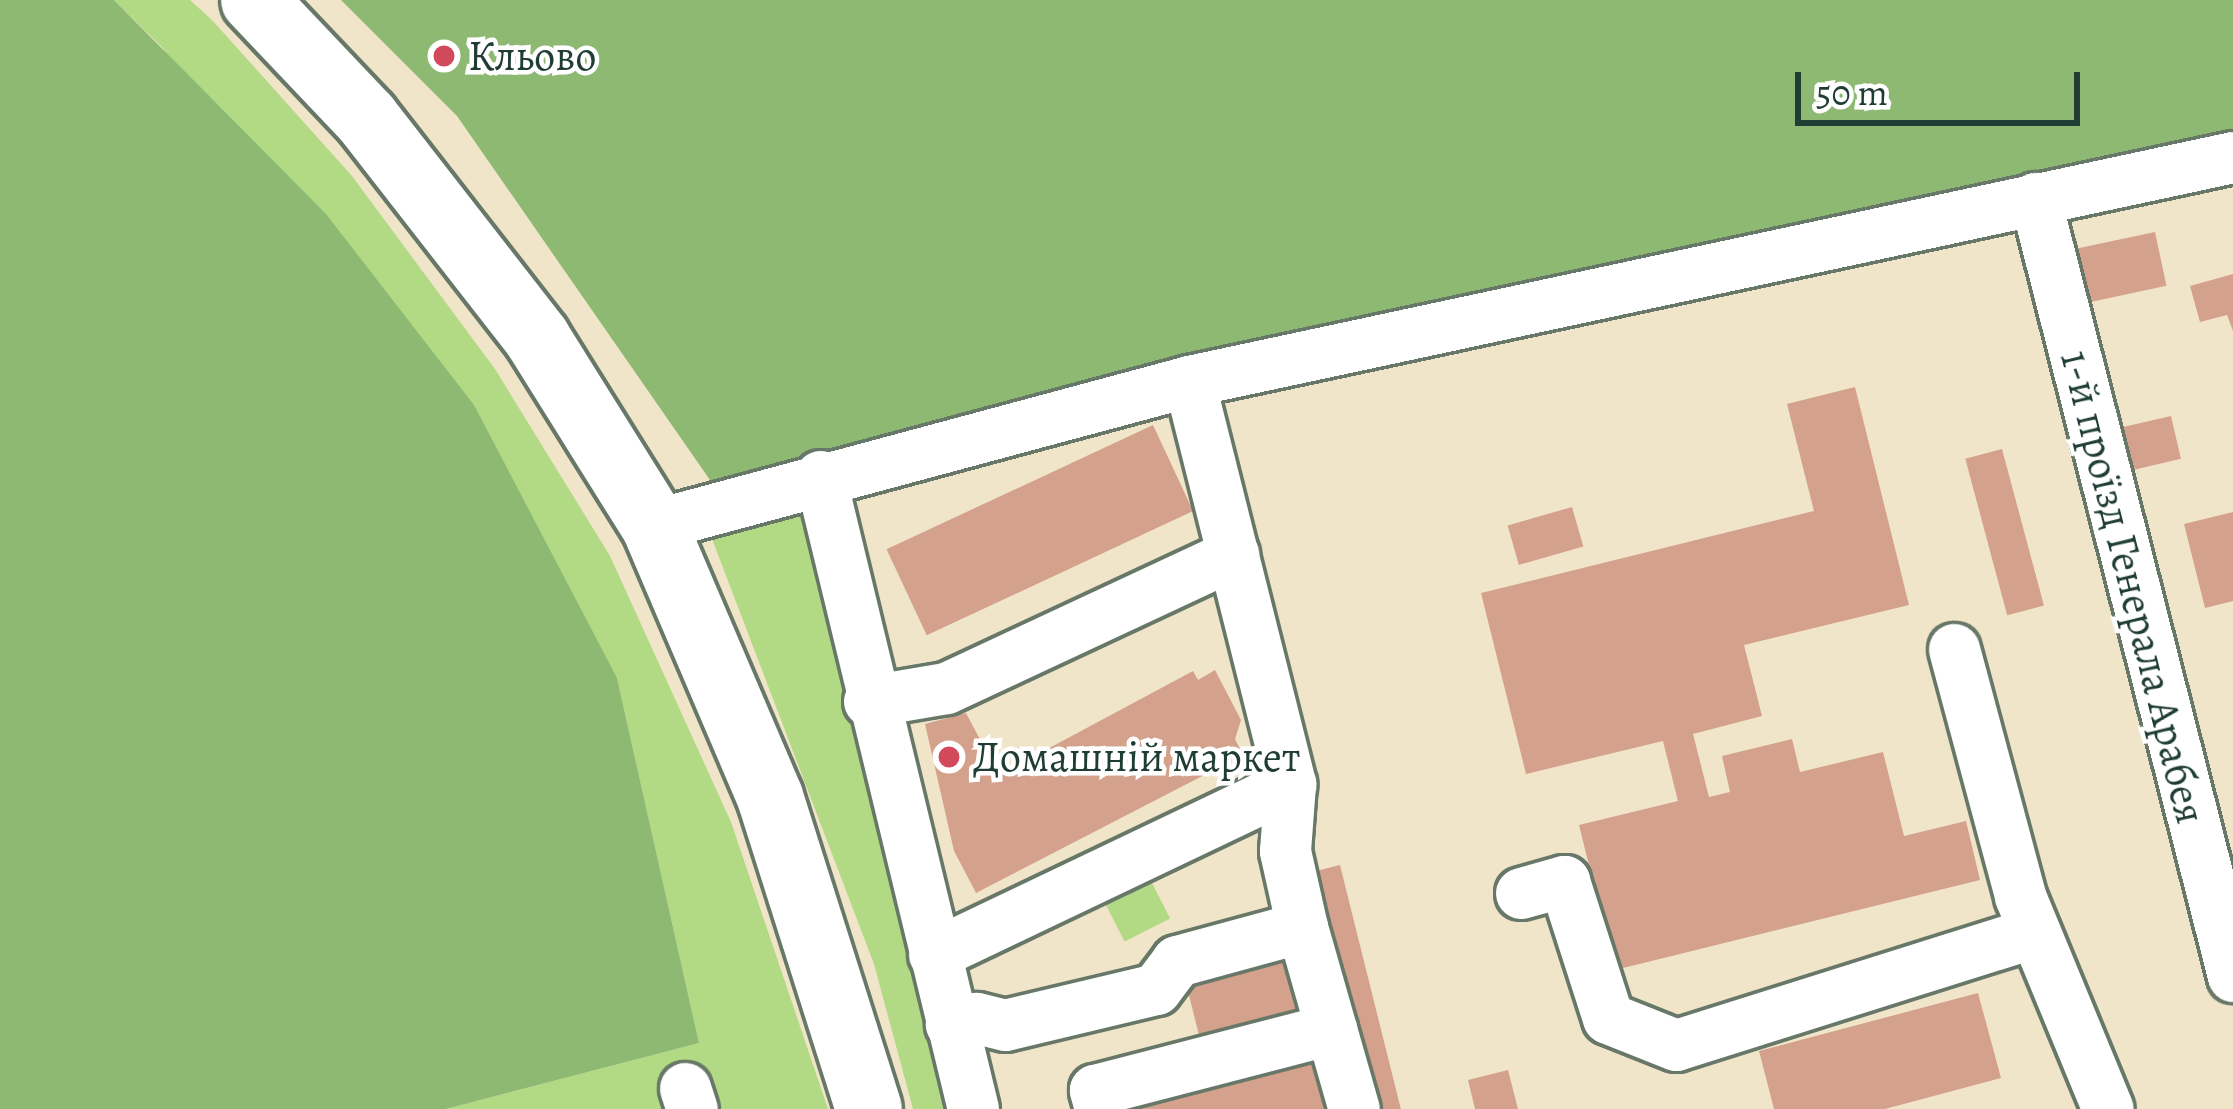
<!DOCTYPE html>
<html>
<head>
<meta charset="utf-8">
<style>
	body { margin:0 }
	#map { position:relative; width:2233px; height:1109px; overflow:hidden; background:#f0e5c9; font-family:Alegreya,serif }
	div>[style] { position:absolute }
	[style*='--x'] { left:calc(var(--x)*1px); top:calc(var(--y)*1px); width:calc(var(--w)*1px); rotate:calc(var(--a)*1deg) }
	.green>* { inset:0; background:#b2d984; transform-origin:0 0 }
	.forest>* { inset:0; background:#8db972 }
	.building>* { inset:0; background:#d4a18c; transform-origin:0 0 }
	.roads { filter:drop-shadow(3px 0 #687868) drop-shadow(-3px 0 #687868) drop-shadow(0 3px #687868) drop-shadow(0 -3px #687868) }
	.minor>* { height:51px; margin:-25.5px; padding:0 25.5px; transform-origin:25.5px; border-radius:25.5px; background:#fff }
	.major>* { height:66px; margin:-33px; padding:0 33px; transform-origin:33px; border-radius:33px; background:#fff }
	.dots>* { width:33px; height:33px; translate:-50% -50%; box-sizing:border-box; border:6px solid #fff; border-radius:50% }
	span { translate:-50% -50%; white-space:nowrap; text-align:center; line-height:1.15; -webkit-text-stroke:9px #fff; paint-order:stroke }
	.poi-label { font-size:42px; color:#1f3d34 }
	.left { translate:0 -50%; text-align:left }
	.street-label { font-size:42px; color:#1f3d34 }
	.scale { position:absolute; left:1795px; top:72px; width:285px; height:54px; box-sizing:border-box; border:6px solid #1f3d34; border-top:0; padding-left:15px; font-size:36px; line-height:42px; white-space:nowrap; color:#1f3d34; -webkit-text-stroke:9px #fff; paint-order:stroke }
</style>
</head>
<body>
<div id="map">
	<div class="green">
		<i style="clip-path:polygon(114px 0,190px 0,212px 20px,352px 176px,495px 369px,610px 556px,731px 822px,828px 1109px,446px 1109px,699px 1043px,617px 678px,162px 47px)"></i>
		<i style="clip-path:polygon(820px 476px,973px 1109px,913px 1109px,874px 964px,701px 510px)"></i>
		<i style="left:1151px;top:881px;width:42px;height:51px;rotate:63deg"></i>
	</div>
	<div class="forest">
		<i style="clip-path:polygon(0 0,114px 0,326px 214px,474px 405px,617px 678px,699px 1043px,446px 1109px,0 1109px)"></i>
		<i style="clip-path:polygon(341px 0,2233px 0,2233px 157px,726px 503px,457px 116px)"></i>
	</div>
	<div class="building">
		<i style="left:2155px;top:232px;width:55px;height:81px;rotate:78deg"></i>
		<i style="clip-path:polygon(2233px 274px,2233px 331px,2227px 315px,2200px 322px,2190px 286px)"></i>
		<i style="clip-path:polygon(1855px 387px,1909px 605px,1744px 645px,1762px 716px,1693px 734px,1709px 797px,1730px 792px,1722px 756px,1792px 739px,1800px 772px,1883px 752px,1904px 836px,1966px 821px,1980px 880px,1615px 970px,1579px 825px,1678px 801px,1663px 741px,1526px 774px,1481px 593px,1814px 511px,1787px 404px)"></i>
		<i style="left:2171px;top:416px;width:44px;height:49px;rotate:77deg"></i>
		<i style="left:1153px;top:425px;width:95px;height:294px;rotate:65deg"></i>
		<i style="left:2002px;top:449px;width:162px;height:38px;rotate:75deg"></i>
		<i style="left:1572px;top:507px;width:41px;height:67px;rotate:74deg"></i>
		<i style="clip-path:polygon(2233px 512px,2233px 601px,2205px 608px,2184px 524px)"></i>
		<i style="clip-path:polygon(1215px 670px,1241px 720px,1235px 739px,1243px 755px,976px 893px,954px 851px,925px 724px,966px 713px,999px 775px,1193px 671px,1198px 680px)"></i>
		<i style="left:1340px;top:865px;width:252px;height:35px;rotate:76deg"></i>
		<i style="left:1287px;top:950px;width:69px;height:106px;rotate:76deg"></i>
		<i style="clip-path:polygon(1978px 993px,2001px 1078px,1885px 1109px,1774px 1109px,1759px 1051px)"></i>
		<i style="clip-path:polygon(1313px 1050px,1328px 1109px,1107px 1109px)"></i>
		<i style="clip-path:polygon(1508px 1070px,1518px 1109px,1475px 1109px,1468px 1080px)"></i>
	</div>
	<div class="roads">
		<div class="minor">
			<i style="--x:2035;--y:198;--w:803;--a:75.72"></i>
			<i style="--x:1189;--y:381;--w:1068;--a:-12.11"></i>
			<i style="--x:820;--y:476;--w:651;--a:76.41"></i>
			<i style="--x:654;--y:525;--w:554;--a:-15.06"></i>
			<i style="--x:1189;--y:381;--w:415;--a:75.9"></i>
			<i style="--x:1290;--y:784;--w:67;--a:94.3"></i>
			<i style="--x:1285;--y:851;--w:78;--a:77.4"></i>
			<i style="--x:1302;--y:927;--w:130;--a:164.8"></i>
			<i style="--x:1177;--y:961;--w:35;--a:127"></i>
			<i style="--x:1156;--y:989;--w:155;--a:166.6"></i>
			<i style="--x:1005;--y:1025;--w:30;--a:-166"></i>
			<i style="--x:976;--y:1018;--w:26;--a:167"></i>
			<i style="--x:1954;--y:649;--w:256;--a:75"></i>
			<i style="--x:2020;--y:896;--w:230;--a:67.6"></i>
			<i style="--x:869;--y:701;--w:78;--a:-9.6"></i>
			<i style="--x:946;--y:688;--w:317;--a:-25"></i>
			<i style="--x:1521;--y:893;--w:45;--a:-15.6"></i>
			<i style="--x:1564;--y:881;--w:144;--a:72.2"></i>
			<i style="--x:1608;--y:1018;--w:73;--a:21.7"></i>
			<i style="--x:1676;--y:1045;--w:376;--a:-17.5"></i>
			<i style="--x:1302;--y:927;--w:189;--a:74.1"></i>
			<i style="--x:934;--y:954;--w:395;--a:-25.5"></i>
			<i style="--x:685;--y:1088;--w:22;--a:72"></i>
			<i style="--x:1100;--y:1109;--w:20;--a:-105"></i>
			<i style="--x:1095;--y:1090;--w:244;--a:-14.5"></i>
		</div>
		<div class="major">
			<i style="--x:254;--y:0;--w:163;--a:46.5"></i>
			<i style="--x:366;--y:118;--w:279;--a:52.1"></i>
			<i style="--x:537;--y:338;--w:221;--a:58"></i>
			<i style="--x:654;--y:525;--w:296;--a:66.9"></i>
			<i style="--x:770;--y:797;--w:327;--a:72.4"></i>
		</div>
	</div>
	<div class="dots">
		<i style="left:444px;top:56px;background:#d1495b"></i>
		<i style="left:949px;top:757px;background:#d1495b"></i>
	</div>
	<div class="poi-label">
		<span class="left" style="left:468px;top:56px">Кльово</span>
		<span class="left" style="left:973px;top:757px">Домашній маркет</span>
	</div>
	<div class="street-label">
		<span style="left:2133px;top:587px;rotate:76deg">1-й проїзд Генерала Арабея</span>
	</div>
	<div class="scale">50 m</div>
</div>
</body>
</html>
